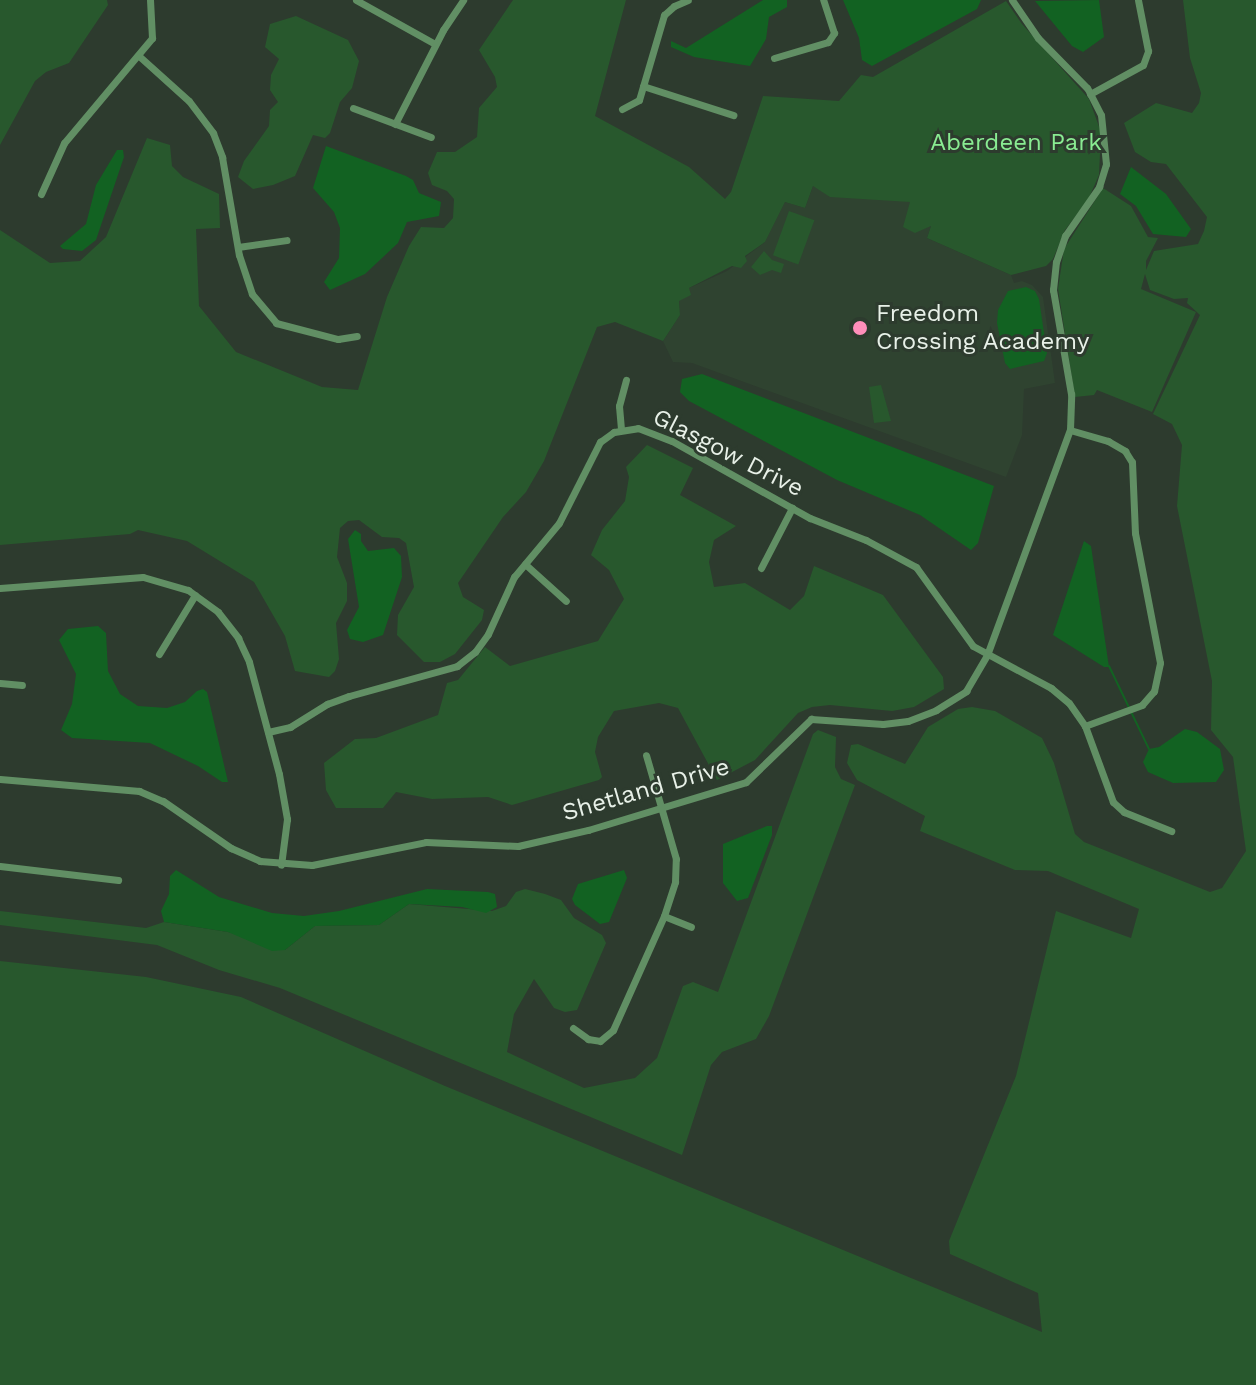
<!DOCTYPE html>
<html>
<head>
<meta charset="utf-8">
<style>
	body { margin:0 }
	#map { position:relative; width:1256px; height:1385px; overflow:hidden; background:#2d3b2e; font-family:"Work Sans",sans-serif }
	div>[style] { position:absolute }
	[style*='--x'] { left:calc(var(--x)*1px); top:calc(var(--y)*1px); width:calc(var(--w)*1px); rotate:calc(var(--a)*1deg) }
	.built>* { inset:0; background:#2f4330 }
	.green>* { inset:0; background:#28582d; transform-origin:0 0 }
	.water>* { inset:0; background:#126222 }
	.stream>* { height:2px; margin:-1px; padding:0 1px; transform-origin:1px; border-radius:1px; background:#126222 }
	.minor>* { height:7px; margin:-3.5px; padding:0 3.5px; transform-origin:3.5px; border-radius:3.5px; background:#618f64 }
	.dots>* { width:22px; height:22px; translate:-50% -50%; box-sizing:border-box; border:4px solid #2d3b2e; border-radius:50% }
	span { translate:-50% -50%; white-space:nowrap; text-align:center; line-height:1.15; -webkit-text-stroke:6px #2d3b2e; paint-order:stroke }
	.park-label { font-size:24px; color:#89eb92 }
	.poi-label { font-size:24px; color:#e8f1e8 }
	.left { translate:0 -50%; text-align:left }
	.street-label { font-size:24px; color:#e8f1e8 }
</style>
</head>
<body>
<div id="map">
	<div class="built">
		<i style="clip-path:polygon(813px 186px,910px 202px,916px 231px,931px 226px,927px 238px,1011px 275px,1014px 283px,1022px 281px,1032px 285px,1043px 297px,1055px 383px,1024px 389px,1022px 435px,1006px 477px,692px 363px,673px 362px,663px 341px,680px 315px,679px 301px,689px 288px,727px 271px,765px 242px,785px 202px,805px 208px)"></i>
	</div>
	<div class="green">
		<i style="clip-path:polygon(0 0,107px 0,108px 5px,69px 63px,46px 72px,35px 81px,0 145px)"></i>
		<i style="clip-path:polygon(513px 0,626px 0,595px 116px,689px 167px,725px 199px,731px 192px,763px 96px,839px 101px,861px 75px,873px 77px,1006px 1px,1022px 24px,1089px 99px,1101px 132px,1099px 175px,1088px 200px,1065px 230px,1053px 259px,1046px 266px,1011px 275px,927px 238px,931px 226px,915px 233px,903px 227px,910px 202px,830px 197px,813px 186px,805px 208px,785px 202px,765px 242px,745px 256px,747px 261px,741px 268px,732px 266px,689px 288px,691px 295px,679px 301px,680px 315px,663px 341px,615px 322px,597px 327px,544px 461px,526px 492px,503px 517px,458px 583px,463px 597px,484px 610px,482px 620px,455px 654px,440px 662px,424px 662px,397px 635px,398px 615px,414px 587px,406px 543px,399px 538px,382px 537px,359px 520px,348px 521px,340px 528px,337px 557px,347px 583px,347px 601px,336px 623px,339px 659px,335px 671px,329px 677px,295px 671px,285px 636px,254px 582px,187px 541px,138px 530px,130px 534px,0 545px,0 230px,50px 263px,80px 261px,106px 237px,147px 138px,170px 145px,172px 166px,183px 177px,219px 194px,220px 228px,196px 229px,199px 306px,236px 352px,322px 387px,358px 390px,387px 297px,409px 246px,421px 227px,444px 228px,453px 218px,454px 199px,447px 191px,432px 185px,428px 173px,437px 152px,455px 152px,477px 137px,479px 108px,497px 87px,495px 77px,479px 50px)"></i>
		<i style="clip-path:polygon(1183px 0,1256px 0,1256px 1385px,0 1385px,0 961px,146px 977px,241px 997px,445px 1086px,1042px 1332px,1038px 1293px,950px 1254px,949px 1241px,1016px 1076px,1056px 911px,1131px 938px,1139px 909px,1048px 871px,1015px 870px,920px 831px,925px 816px,857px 780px,847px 763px,851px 745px,858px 744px,905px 764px,928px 727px,958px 709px,972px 707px,995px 711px,1042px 738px,1054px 763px,1075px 834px,1084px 842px,1210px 892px,1222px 888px,1246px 851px,1233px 757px,1211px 730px,1212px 681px,1177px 506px,1182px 445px,1172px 424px,1153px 414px,1200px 315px,1187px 303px,1188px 298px,1174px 299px,1150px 290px,1145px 274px,1141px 289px,1196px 312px,1152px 412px,1097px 390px,1094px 395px,1075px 397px,1058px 289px,1064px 249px,1103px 188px,1131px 206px,1148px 237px,1158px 238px,1146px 261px,1146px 270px,1154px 251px,1198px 244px,1204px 231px,1207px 217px,1166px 164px,1151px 162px,1135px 152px,1124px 123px,1156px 103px,1192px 113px,1199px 103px,1201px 93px,1190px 58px)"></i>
		<i style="clip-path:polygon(296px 16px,348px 40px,359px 61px,352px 88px,340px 102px,330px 133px,325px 138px,313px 135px,295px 176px,273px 185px,253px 189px,238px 177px,244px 161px,269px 126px,270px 110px,278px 102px,270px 90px,271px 75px,279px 59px,265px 47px,270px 24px)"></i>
		<i style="left:789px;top:211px;width:27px;height:47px;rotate:20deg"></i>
		<i style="clip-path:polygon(764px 251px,772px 260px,784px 264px,781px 273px,772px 270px,760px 275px,751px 267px)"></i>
		<i style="clip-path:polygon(881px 385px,891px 421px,874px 423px,869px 387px)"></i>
		<i style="clip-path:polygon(647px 445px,693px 468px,680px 495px,736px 526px,714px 540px,709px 562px,714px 587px,745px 583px,790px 610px,804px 596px,814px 566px,883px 595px,943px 677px,944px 689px,914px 707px,892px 711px,830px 705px,812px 707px,798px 713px,755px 760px,717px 780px,678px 708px,659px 703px,614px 711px,598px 737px,595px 752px,602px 777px,599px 780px,512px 805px,488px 797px,432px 799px,396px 792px,383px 808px,336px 808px,326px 790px,324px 763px,355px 739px,376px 738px,438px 715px,447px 683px,458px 680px,485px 647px,510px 666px,598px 641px,624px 599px,609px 570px,591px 555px,602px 530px,625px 501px,629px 477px,626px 467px)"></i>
		<i style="clip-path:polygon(818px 730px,836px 737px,835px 767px,841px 779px,855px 785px,769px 1016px,756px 1039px,722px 1052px,711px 1065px,682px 1155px,280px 988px,219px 970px,157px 945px,0 925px,0 911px,146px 928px,164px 922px,228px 932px,285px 950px,315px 926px,379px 925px,409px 904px,492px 911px,506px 906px,516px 892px,525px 889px,545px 894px,561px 900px,574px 918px,602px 935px,606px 943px,577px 1010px,565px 1012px,554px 1008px,534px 979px,514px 1014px,507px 1052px,584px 1088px,635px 1078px,657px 1058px,683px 986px,693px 982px,718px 992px,813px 734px)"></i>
	</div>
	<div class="water">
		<i style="clip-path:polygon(763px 0,787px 0,787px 7px,769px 17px,766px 39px,750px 66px,694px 57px,671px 47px,671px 41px,686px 48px)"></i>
		<i style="clip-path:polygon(843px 0,981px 0,977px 9px,872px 66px,862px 60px,859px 38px)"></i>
		<i style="clip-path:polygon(1099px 0,1104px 37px,1083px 52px,1072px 46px,1035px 1px)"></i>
		<i style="clip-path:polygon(326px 146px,406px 176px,413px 180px,419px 193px,441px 202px,439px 216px,407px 222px,398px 243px,365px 274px,330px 290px,324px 282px,339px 258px,340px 228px,334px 212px,313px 188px)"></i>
		<i style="clip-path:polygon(117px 150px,123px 150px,124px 157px,96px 240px,82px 251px,63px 249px,60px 246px,86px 224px,96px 185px)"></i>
		<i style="clip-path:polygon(1131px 167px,1166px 194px,1191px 229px,1186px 237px,1153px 234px,1136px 206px,1120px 194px)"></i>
		<i style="clip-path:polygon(1026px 287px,1035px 291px,1039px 299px,1047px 353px,1044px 361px,1010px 369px,1005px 363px,997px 323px,998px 310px,1008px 291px)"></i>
		<i style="clip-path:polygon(702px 374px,994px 486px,978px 543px,971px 550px,920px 515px,837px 480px,689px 401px,680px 392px,682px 379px)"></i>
		<i style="clip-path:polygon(355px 530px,361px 534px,361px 541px,368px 551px,394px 548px,401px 556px,402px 577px,383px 635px,363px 642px,350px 639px,347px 630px,359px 607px,348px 539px)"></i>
		<i style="clip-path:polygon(1084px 541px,1091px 546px,1109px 667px,1104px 667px,1053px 635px)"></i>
		<i style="clip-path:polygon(98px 626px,106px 633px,108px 671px,120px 694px,138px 706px,167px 708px,185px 702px,197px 691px,203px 689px,207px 692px,228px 782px,222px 782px,198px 766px,150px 743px,72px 738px,61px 730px,72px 704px,76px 674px,59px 640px,68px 629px)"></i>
		<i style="clip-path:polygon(1185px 729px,1197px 732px,1220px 749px,1224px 770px,1216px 782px,1173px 783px,1148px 772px,1143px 762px,1149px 749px,1159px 747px)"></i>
		<i style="clip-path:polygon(767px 826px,772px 826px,772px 835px,748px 898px,737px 901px,723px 883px,723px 844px)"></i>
		<i style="clip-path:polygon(176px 870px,219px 897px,272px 913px,304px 916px,339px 911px,427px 889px,488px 892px,495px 894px,497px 907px,486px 913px,462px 907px,409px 904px,379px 925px,315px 926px,285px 950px,272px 951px,228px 932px,164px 922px,161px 911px,169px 894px,170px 876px)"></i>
		<i style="clip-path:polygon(624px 870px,627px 878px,609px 922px,600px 924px,575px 905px,572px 899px,578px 884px)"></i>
	</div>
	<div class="stream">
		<i style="--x:1109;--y:666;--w:92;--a:64.3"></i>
	</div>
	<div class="minor">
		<i style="--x:356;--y:0;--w:90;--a:29.1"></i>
		<i style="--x:139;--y:56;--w:67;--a:42"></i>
		<i style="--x:189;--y:101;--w:40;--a:53"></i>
		<i style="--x:213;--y:133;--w:26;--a:69"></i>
		<i style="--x:222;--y:157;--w:99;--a:80.2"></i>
		<i style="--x:239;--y:255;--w:41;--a:71.6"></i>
		<i style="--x:252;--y:294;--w:38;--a:50"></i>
		<i style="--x:276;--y:323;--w:64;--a:14.5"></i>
		<i style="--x:338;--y:339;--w:19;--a:-9"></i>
		<i style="--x:774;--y:58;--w:56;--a:-16.5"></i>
		<i style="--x:828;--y:42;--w:11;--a:-56"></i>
		<i style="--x:834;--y:33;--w:35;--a:-108"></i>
		<i style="--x:643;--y:86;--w:95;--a:17.9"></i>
		<i style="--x:1090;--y:94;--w:60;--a:-28.7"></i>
		<i style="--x:1143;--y:65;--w:15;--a:-70"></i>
		<i style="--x:1148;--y:51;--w:52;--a:-101.1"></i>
		<i style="--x:353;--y:108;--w:83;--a:20.4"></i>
		<i style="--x:622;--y:109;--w:19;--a:-28"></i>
		<i style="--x:639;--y:100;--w:89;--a:-73.6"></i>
		<i style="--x:664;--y:15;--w:13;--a:-42"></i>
		<i style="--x:674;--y:6;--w:15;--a:-23"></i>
		<i style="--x:395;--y:124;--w:106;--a:-62.9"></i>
		<i style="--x:443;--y:30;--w:36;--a:-56"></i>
		<i style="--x:41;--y:194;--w:56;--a:-65.7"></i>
		<i style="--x:64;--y:143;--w:137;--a:-50"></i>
		<i style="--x:152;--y:38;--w:38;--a:-93"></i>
		<i style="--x:238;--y:247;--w:49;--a:-8.1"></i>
		<i style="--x:621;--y:429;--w:23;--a:-95"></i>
		<i style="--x:619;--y:406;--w:27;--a:-75"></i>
		<i style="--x:1070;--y:430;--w:40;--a:16"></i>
		<i style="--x:1108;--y:441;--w:20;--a:30"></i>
		<i style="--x:1125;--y:451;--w:13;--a:58"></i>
		<i style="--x:1132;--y:462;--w:71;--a:87.6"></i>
		<i style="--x:1135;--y:533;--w:132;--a:79.1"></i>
		<i style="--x:1160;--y:663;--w:29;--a:102"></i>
		<i style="--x:1154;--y:691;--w:18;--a:131"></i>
		<i style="--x:1142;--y:705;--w:61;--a:159.8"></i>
		<i style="--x:525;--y:564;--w:55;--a:42.1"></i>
		<i style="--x:761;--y:568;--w:68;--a:-62.7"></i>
		<i style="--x:0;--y:588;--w:143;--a:-4.4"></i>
		<i style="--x:143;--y:577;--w:47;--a:16.1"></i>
		<i style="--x:188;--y:590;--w:37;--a:36"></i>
		<i style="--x:218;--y:612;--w:33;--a:52"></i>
		<i style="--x:238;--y:638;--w:26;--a:65"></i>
		<i style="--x:249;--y:662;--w:116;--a:75"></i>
		<i style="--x:279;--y:774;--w:46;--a:79.9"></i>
		<i style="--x:287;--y:819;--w:46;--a:97.4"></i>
		<i style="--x:159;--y:654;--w:69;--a:-58.6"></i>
		<i style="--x:0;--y:683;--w:22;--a:5"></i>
		<i style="--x:268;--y:732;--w:23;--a:-13"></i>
		<i style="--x:290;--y:727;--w:44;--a:-31.9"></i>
		<i style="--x:327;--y:704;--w:23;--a:-20"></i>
		<i style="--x:349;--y:696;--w:112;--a:-15.5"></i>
		<i style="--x:457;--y:666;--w:23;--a:-38"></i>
		<i style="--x:475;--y:652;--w:22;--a:-54"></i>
		<i style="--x:488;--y:634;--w:63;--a:-65.5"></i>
		<i style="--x:514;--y:577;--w:70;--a:-50.2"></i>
		<i style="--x:559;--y:523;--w:91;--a:-63.2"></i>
		<i style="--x:600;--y:442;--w:17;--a:-36"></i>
		<i style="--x:614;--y:432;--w:24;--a:-9"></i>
		<i style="--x:638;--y:428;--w:36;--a:21"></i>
		<i style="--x:672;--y:441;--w:158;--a:29.2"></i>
		<i style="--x:810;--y:518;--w:60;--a:21.4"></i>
		<i style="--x:866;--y:540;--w:57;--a:28.4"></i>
		<i style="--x:916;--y:567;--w:97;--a:54.2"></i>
		<i style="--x:973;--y:646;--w:89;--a:28.3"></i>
		<i style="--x:1051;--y:688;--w:23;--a:40"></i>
		<i style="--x:1069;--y:703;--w:28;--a:55"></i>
		<i style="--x:1085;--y:726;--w:81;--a:69.8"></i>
		<i style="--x:1113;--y:802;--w:15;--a:42"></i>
		<i style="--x:1124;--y:812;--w:51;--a:22"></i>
		<i style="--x:0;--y:779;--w:140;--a:4.9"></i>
		<i style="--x:139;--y:791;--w:26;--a:23"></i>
		<i style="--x:163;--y:801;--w:83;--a:34.7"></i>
		<i style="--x:231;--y:848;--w:32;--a:24"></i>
		<i style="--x:260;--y:861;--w:52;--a:4.4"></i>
		<i style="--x:312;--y:865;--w:116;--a:-11.4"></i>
		<i style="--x:426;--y:842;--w:92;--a:2.5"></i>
		<i style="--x:518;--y:846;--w:72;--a:-12.9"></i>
		<i style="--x:588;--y:830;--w:165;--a:-16.9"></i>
		<i style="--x:746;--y:782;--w:91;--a:-44.1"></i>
		<i style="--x:811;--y:719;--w:72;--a:4"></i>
		<i style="--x:883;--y:724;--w:25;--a:-7"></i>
		<i style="--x:908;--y:721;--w:30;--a:-21"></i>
		<i style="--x:936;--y:710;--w:36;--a:-32"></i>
		<i style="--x:966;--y:691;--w:42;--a:-59.7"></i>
		<i style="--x:987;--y:655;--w:240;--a:-69.8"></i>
		<i style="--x:1070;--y:430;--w:36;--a:-88"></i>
		<i style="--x:1071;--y:394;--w:106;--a:-99.8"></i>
		<i style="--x:1053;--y:290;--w:28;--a:-84"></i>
		<i style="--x:1056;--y:262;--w:28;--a:-71"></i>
		<i style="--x:1065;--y:236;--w:60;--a:-55.2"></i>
		<i style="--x:1099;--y:187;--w:24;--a:-73"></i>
		<i style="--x:1106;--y:164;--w:49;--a:-95.8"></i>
		<i style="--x:1101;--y:115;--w:30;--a:-117"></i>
		<i style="--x:1087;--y:88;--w:70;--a:-134.4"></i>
		<i style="--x:1038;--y:38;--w:46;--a:-124.4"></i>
		<i style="--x:0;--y:866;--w:119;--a:6.8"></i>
		<i style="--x:664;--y:916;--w:29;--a:22"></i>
		<i style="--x:573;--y:1028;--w:19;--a:36"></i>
		<i style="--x:588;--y:1039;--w:12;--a:9"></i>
		<i style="--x:600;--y:1041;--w:17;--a:-40"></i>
		<i style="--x:613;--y:1030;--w:125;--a:-65.9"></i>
		<i style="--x:664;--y:916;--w:36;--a:-72"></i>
		<i style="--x:675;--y:882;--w:23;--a:-88"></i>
		<i style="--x:676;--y:859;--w:108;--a:-106.1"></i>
	</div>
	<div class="dots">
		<i style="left:860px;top:328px;background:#ff8eba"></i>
	</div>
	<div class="park-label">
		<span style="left:1016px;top:143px">Aberdeen Park</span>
	</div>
	<div class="poi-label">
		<span class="left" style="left:876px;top:328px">Freedom<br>Crossing Academy</span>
	</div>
	<div class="street-label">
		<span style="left:728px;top:453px;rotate:27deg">Glasgow Drive</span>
		<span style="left:646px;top:790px;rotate:-16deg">Shetland Drive</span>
	</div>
</div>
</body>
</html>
